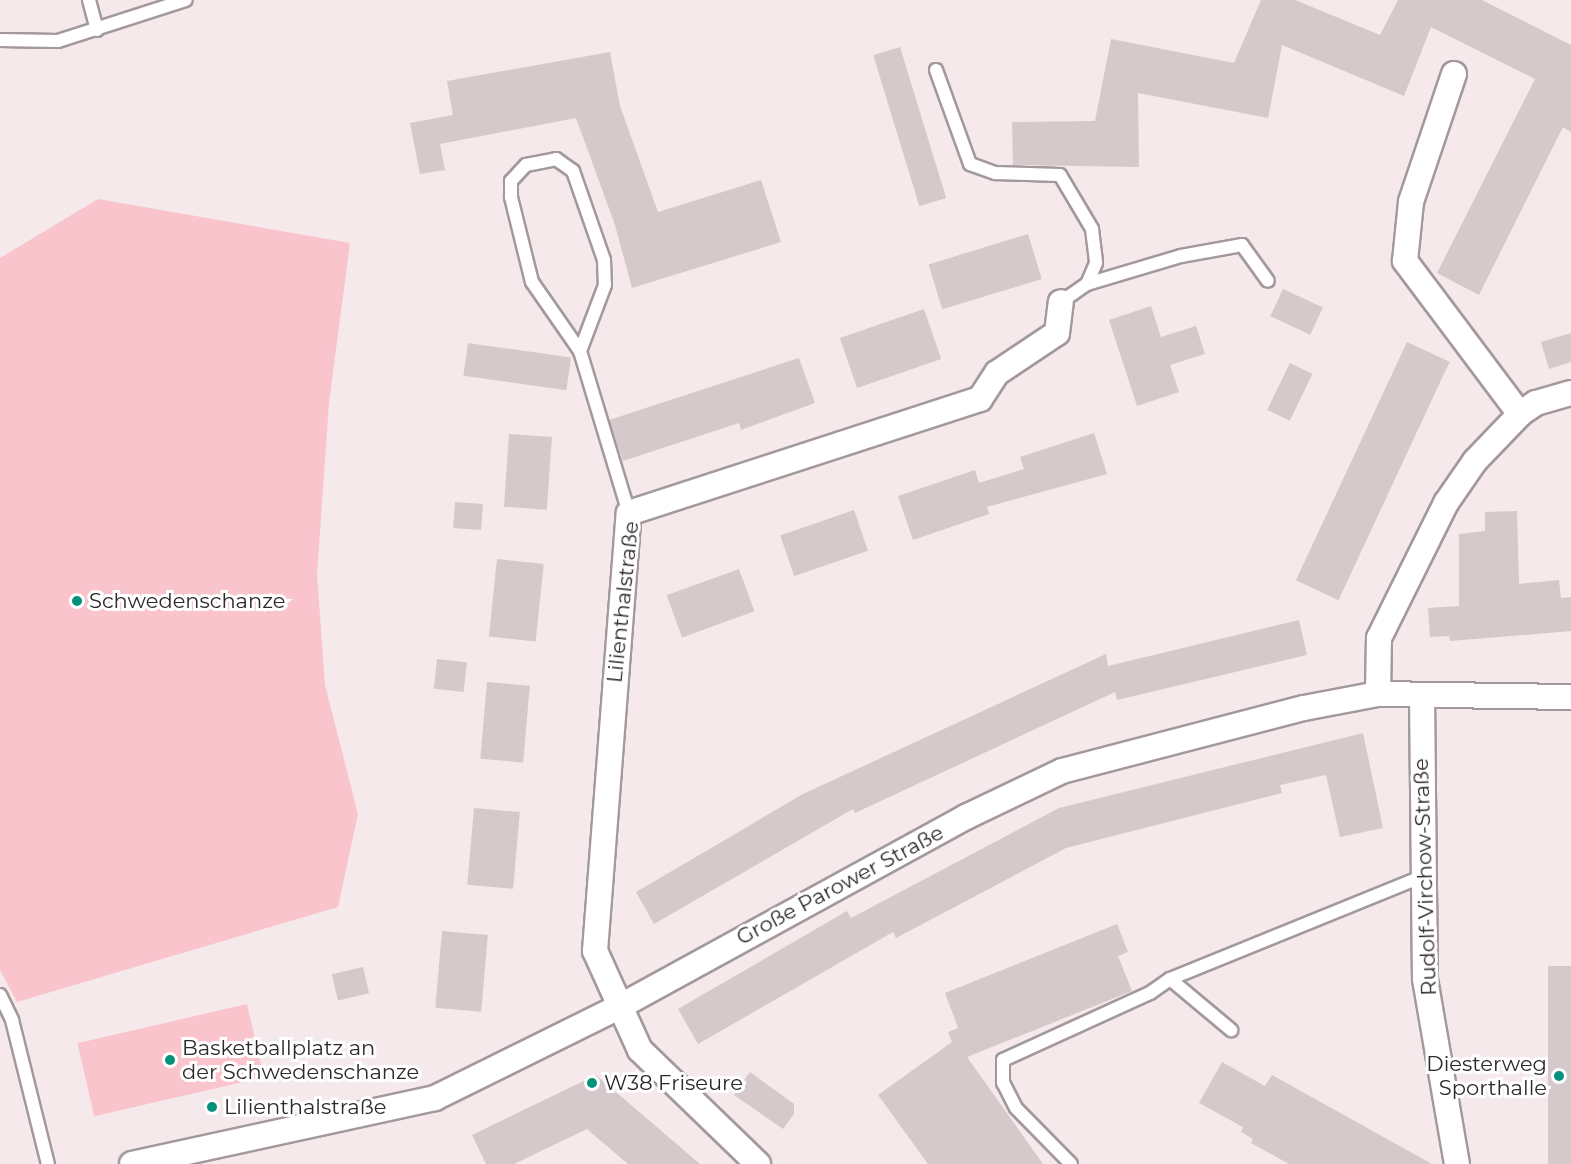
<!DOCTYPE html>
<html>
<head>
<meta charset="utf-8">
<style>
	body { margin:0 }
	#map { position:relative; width:1571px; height:1164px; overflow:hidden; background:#f5e9eb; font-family:Montserrat,sans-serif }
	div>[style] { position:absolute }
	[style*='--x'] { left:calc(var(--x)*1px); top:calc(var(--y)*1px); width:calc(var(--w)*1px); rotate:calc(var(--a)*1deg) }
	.green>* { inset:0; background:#fac4cd; transform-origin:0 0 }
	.building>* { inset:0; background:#d5c9cb; transform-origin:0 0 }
	.roads { filter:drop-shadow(2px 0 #a4999a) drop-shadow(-2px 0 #a4999a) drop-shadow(0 2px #a4999a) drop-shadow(0 -2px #a4999a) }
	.service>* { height:12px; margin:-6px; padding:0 6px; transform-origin:6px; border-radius:6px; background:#fff }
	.minor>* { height:24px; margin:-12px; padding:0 12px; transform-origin:12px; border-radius:12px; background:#fff }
	.dots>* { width:16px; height:16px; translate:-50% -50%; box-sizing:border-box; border:3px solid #fff; border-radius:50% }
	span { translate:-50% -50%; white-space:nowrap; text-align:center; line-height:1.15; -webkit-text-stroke:6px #fff; paint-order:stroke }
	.poi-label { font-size:21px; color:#2d292a }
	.left { translate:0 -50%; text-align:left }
	.right { translate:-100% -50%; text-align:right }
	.street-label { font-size:21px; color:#2d292a }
</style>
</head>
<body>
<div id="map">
	<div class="green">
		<i style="clip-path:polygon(98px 199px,350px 243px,329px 403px,317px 574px,325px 685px,358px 814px,338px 907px,17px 1002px,0 970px,0 258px)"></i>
		<i style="left:247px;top:1004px;width:75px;height:174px;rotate:77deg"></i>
	</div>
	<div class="building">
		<i style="clip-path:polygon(1261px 0,1295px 0,1380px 35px,1398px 0,1482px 0,1571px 45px,1571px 132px,1563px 127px,1479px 295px,1437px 273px,1535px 79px,1431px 27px,1404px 96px,1282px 45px,1268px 118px,1138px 93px,1139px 167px,1013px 165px,1012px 122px,1095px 121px,1111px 39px,1234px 63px)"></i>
		<i style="left:900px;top:47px;width:158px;height:28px;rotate:73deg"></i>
		<i style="clip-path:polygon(610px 52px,620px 106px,658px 212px,761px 180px,781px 242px,632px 288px,615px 225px,576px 118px,440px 144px,445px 170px,420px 174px,410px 123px,453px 115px,447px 81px)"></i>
		<i style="left:1028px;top:234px;width:47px;height:104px;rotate:73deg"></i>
		<i style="left:1283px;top:289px;width:44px;height:30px;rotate:25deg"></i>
		<i style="clip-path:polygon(1151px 306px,1161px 337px,1196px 326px,1205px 354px,1170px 365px,1179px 392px,1137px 406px,1109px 320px)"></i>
		<i style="left:924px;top:309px;width:53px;height:89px;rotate:71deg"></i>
		<i style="clip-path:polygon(1571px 333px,1571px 362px,1549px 369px,1541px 342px)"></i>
		<i style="left:1407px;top:342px;width:47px;height:263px;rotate:25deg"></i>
		<i style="left:468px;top:343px;width:104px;height:33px;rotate:8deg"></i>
		<i style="clip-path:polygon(799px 358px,815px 403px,741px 430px,739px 423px,623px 461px,609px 420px)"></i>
		<i style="left:1290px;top:363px;width:25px;height:52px;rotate:26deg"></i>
		<i style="clip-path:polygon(1094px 433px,1107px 474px,987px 507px,989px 514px,913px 540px,898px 496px,975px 470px,979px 483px,1024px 469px,1020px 457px)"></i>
		<i style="left:509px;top:434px;width:43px;height:73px;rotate:4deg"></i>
		<i style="left:455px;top:502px;width:28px;height:26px;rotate:4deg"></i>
		<i style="left:854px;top:510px;width:43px;height:78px;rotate:71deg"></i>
		<i style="clip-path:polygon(1517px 511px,1519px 584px,1559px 580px,1561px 598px,1571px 597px,1571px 631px,1450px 641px,1449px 636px,1430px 637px,1428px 608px,1459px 606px,1459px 534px,1485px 531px,1485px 512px)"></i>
		<i style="left:497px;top:559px;width:47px;height:78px;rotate:6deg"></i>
		<i style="left:739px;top:569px;width:45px;height:77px;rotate:70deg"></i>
		<i style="clip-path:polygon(1299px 620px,1307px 655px,1117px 700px,1115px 692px,855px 813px,853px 809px,654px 924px,636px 892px,803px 794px,1106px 654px,1108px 666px)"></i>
		<i style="left:437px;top:659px;width:30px;height:30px;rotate:6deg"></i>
		<i style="left:487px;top:682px;width:43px;height:77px;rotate:5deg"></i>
		<i style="clip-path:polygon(1363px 733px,1383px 828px,1340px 837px,1326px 775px,1280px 785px,1282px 793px,1066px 848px,896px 938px,893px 932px,698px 1044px,678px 1009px,847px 911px,851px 918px,1059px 808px)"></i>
		<i style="left:474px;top:808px;width:46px;height:77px;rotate:5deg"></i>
		<i style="clip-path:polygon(1117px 924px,1128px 952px,1118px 956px,1132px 991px,967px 1057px,1043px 1164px,928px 1164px,878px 1095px,952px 1042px,948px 1032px,958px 1028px,945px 993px)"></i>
		<i style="left:442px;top:931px;width:46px;height:77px;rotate:5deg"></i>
		<i style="left:1571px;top:966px;width:198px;height:23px;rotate:90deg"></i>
		<i style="left:363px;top:967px;width:27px;height:32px;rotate:77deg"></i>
		<i style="clip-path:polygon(1222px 1062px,1265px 1086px,1272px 1075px,1432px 1164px,1289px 1164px,1251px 1143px,1253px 1139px,1241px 1132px,1243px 1127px,1199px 1103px)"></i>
		<i style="clip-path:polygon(750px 1072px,794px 1104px,794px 1114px,783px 1129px,734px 1095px)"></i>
		<i style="clip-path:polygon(596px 1075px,700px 1164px,628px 1164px,587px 1129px,514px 1164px,486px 1164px,472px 1135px)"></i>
	</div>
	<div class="roads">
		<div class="service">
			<i style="--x:89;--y:0;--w:31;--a:75"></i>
			<i style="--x:0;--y:40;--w:58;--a:1"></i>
			<i style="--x:58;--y:41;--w:134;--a:-17.8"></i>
			<i style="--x:936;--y:70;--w:100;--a:70.1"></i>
			<i style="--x:970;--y:164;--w:27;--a:20"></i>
			<i style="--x:995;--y:173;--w:65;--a:1.8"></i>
			<i style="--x:1060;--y:175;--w:63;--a:59.3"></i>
			<i style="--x:1092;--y:229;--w:34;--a:83"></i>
			<i style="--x:1096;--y:263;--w:23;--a:113"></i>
			<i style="--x:1061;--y:302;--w:32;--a:-35"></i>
			<i style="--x:1087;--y:284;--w:98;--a:-16.6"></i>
			<i style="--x:1181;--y:256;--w:62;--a:-10.2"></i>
			<i style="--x:1242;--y:245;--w:44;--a:54.2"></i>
			<i style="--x:580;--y:351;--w:84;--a:-124.8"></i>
			<i style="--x:532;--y:282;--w:88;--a:-103.9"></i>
			<i style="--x:511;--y:197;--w:16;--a:-90"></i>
			<i style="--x:511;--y:181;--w:22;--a:-47"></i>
			<i style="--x:526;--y:165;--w:31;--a:-11"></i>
			<i style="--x:556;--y:159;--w:21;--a:35"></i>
			<i style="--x:573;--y:171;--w:94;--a:70.8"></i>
			<i style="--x:604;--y:260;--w:25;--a:88"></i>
			<i style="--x:605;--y:285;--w:71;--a:110.7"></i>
			<i style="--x:580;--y:351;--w:169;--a:73.2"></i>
			<i style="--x:1170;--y:979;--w:80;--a:39.9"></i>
			<i style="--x:0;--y:995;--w:28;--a:64"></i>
			<i style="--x:12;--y:1020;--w:148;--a:76"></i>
			<i style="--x:1071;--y:1164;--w:78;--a:-134.5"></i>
			<i style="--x:1016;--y:1108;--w:28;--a:-117"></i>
			<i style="--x:1003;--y:1083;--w:23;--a:-90"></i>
			<i style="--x:1003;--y:1060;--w:162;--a:-24.5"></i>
			<i style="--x:1150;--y:993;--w:24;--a:-35"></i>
			<i style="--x:1170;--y:979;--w:271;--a:-22.1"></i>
		</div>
		<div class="minor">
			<i style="--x:1454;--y:74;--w:135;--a:108.6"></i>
			<i style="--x:1411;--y:202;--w:59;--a:95.8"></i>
			<i style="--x:1405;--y:261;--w:191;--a:53.1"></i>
			<i style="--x:1378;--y:694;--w:56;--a:-89"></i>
			<i style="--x:1379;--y:638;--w:151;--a:-63.6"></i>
			<i style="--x:1446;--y:503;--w:51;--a:-55.4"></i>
			<i style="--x:1475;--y:461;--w:65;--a:-46.2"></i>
			<i style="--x:1520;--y:414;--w:19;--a:-35"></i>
			<i style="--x:1536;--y:403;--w:36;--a:-16"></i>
			<i style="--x:1422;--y:695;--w:284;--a:89.4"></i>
			<i style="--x:1425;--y:979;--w:188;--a:80.2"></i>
			<i style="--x:132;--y:1164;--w:310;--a:-12.3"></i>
			<i style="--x:435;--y:1098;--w:205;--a:-26.3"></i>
			<i style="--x:619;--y:1007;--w:396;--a:-28.7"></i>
			<i style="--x:966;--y:817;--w:106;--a:-25.6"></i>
			<i style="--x:1062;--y:771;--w:250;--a:-14.6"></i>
			<i style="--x:1304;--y:708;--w:75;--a:-10.7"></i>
			<i style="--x:1378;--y:694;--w:193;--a:0.9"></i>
			<i style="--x:758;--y:1164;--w:164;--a:-136"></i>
			<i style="--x:640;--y:1050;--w:109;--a:-114.4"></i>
			<i style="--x:595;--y:951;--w:439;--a:-85.6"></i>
			<i style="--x:629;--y:513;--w:369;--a:-18"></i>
			<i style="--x:980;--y:399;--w:31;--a:-57"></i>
			<i style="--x:997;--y:373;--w:72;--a:-33.7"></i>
			<i style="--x:1057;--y:333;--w:31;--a:-83"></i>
		</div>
	</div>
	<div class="dots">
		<i style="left:77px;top:601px;background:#03917c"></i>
		<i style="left:170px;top:1060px;background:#03917c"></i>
		<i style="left:1559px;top:1076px;background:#03917c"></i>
		<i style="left:592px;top:1083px;background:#03917c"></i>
		<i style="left:212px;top:1107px;background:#03917c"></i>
	</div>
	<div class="poi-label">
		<span class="left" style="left:89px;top:601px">Schwedenschanze</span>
		<span class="left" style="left:182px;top:1060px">Basketballplatz an<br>der Schwedenschanze</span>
		<span class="right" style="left:1547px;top:1076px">Diesterweg<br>Sporthalle</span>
		<span class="left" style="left:604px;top:1083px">W38 Friseure</span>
		<span class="left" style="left:224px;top:1107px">Lilienthalstraße</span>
	</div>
	<div class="street-label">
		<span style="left:623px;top:602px;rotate:-84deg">Lilienthalstraße</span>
		<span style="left:1425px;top:877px;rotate:-92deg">Rudolf-Virchow-Straße</span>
		<span style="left:840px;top:885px;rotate:-28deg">Große Parower Straße</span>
	</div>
</div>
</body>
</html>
